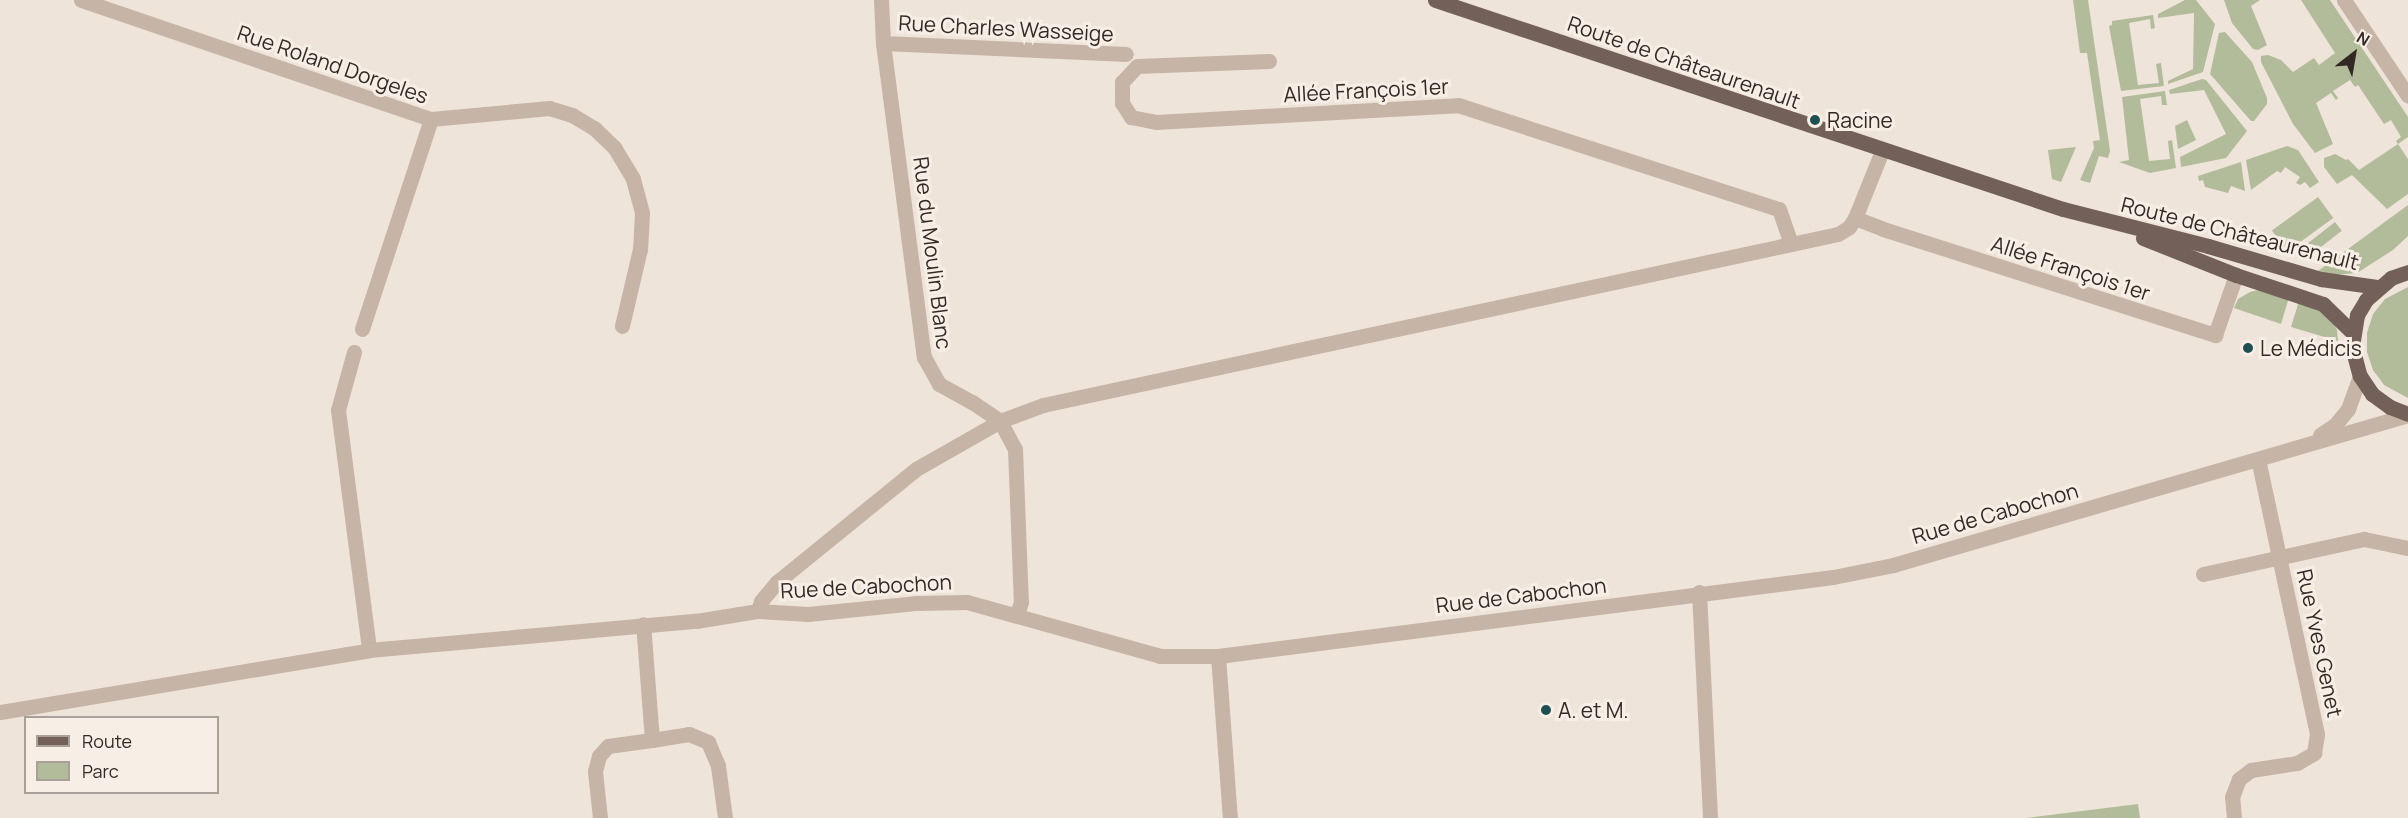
<!DOCTYPE html>
<html>
<head>
<meta charset="utf-8">
<style>
	body { margin:0 }
	#map { position:relative; width:2408px; height:818px; overflow:hidden; background:#efe4d9; font-family:Manrope,sans-serif }
	div>[style] { position:absolute }
	[style*='--x'] { left:calc(var(--x)*1px); top:calc(var(--y)*1px); width:calc(var(--w)*1px); rotate:calc(var(--a)*1deg) }
	.green>* { inset:0; background:#b2bc9b; transform-origin:0 0 }
	.minor>* { height:15px; margin:-7.5px; padding:0 7.5px; transform-origin:7.5px; border-radius:7.5px; background:#c6b4a6 }
	.tertiary>* { height:15px; margin:-7.5px; padding:0 7.5px; transform-origin:7.5px; border-radius:7.5px; background:#c6b4a6 }
	.primary>* { height:15px; margin:-7.5px; padding:0 7.5px; transform-origin:7.5px; border-radius:7.5px; background:#736159 }
	.dots>* { width:16px; height:16px; translate:-50% -50%; box-sizing:border-box; border:3px solid #f7eee5; border-radius:50% }
	span { translate:-50% -50%; white-space:nowrap; text-align:center; line-height:1.15; -webkit-text-stroke:6px #f7eee5; paint-order:stroke }
	.street-label { font-size:21px; color:#332a26 }
	.poi-label { font-size:21px; color:#332a26 }
	.left { translate:0 -50%; text-align:left }
	.legend { position:absolute; left:24px; top:716px; width:195px; height:78px; box-sizing:border-box; background:#f7eee5; border:2px solid #a9a099; margin:0; padding:8px 10px; list-style:none; font-size:18px; color:#332a26 }
	.legend li { display:flex; align-items:center; gap:12px; height:30px }
	.legend b { width:30px; border:2px solid #a9a099 }
	.north { position:absolute; left:2324px; top:24px; width:60px; height:60px; -webkit-text-stroke:4px #f7eee5; paint-order:stroke; rotate:31deg; font-size:16px; font-weight:700; line-height:24px; text-align:center; color:#332a26 }
	.north::after { content:''; display:block; margin:auto; width:21px; height:27px; background:#332a26; clip-path:polygon(50% 0,100% 100%,50% 72%,0 100%) }
</style>
</head>
<body>
<div id="map">
	<div class="green">
		<i style="clip-path:polygon(2073px 0,2088px 0,2110px 151px,2108px 158px,2099px 156px,2090px 183px,2080px 180px,2094px 148px,2093px 141px,2100px 140px,2087px 53px,2080px 53px)"></i>
		<i style="clip-path:polygon(2185px 0,2196px 0,2215px 24px,2203px 72px,2168px 84px,2168px 81px,2193px 69px,2194px 13px,2158px 18px,2158px 14px)"></i>
		<i style="clip-path:polygon(2224px 0,2260px 0,2251px 6px,2267px 45px,2258px 50px,2253px 49px,2232px 23px)"></i>
		<i style="clip-path:polygon(2301px 0,2330px 0,2408px 117px,2408px 137px,2398px 144px,2408px 159px,2408px 194px,2387px 209px,2352px 175px,2337px 184px,2324px 167px,2324px 158px,2335px 154px,2346px 160px,2348px 159px,2359px 170px,2398px 144px,2396px 141px,2401px 137px,2391px 120px,2384px 124px,2358px 85px,2355px 87px,2350px 80px,2333px 91px,2338px 98px,2336px 100px,2331px 93px,2316px 103px,2333px 144px,2315px 153px,2293px 124px,2261px 62px,2261px 56px,2268px 55px,2281px 60px,2293px 72px,2314px 58px,2319px 65px,2335px 53px)"></i>
		<i style="clip-path:polygon(2153px 15px,2155px 28px,2151px 29px,2150px 19px,2129px 23px,2138px 85px,2159px 83px,2156px 64px,2161px 63px,2164px 86px,2121px 91px,2109px 26px,2112px 25px,2112px 21px)"></i>
		<i style="clip-path:polygon(2225px 32px,2252px 62px,2267px 98px,2267px 104px,2254px 121px,2251px 121px,2210px 74px,2219px 33px)"></i>
		<i style="clip-path:polygon(2202px 79px,2206px 80px,2247px 131px,2226px 158px,2181px 167px,2180px 157px,2226px 134px,2204px 90px,2170px 94px,2169px 90px)"></i>
		<i style="clip-path:polygon(2165px 91px,2167px 105px,2162px 105px,2161px 96px,2140px 99px,2149px 161px,2170px 159px,2168px 141px,2172px 140px,2176px 168px,2150px 173px,2119px 162px,2129px 160px,2122px 97px)"></i>
		<i style="clip-path:polygon(2187px 120px,2196px 140px,2178px 149px,2175px 126px)"></i>
		<i style="clip-path:polygon(2287px 146px,2298px 150px,2319px 182px,2310px 188px,2305px 182px,2300px 185px,2296px 183px,2300px 177px,2285px 167px,2281px 173px,2277px 171px,2251px 190px,2246px 160px)"></i>
		<i style="clip-path:polygon(2076px 147px,2061px 182px,2052px 179px,2048px 150px)"></i>
		<i style="clip-path:polygon(2241px 162px,2245px 191px,2231px 186px,2228px 193px,2205px 187px,2203px 180px,2199px 181px,2198px 176px)"></i>
		<i style="left:2318px;top:197px;width:26px;height:57px;rotate:54deg"></i>
		<i style="clip-path:polygon(2408px 205px,2408px 236px,2393px 250px,2357px 273px,2333px 275px,2318px 271px)"></i>
		<i style="left:2335px;top:222px;width:11px;height:45px;rotate:52deg"></i>
		<i style="clip-path:polygon(2408px 287px,2408px 398px,2384px 385px,2373px 370px,2367px 352px,2367px 333px,2373px 314px,2385px 299px)"></i>
		<i style="clip-path:polygon(2262px 289px,2289px 297px,2281px 324px,2234px 308px,2238px 299px,2250px 292px)"></i>
		<i style="clip-path:polygon(2299px 301px,2315px 306px,2332px 320px,2337px 330px,2338px 341px,2291px 327px)"></i>
		<i style="clip-path:polygon(2138px 804px,2140px 818px,2026px 818px)"></i>
	</div>
	<div class="minor">
		<i style="--x:81;--y:0;--w:370;--a:18.8"></i>
		<i style="--x:431;--y:119;--w:221;--a:108.2"></i>
		<i style="--x:881;--y:0;--w:43;--a:87.3"></i>
		<i style="--x:883;--y:43;--w:317;--a:82.6"></i>
		<i style="--x:924;--y:357;--w:31;--a:61"></i>
		<i style="--x:939;--y:384;--w:38;--a:29"></i>
		<i style="--x:972;--y:402;--w:34;--a:34"></i>
		<i style="--x:1000;--y:421;--w:32;--a:62"></i>
		<i style="--x:1015;--y:449;--w:153;--a:87.8"></i>
		<i style="--x:1021;--y:602;--w:13;--a:108"></i>
		<i style="--x:2344;--y:0;--w:115;--a:56.3"></i>
		<i style="--x:883;--y:43;--w:243;--a:2.6"></i>
		<i style="--x:1269;--y:61;--w:132;--a:177.8"></i>
		<i style="--x:1137;--y:66;--w:22;--a:133"></i>
		<i style="--x:1122;--y:82;--w:21;--a:90"></i>
		<i style="--x:1122;--y:103;--w:17;--a:57"></i>
		<i style="--x:1131;--y:117;--w:25;--a:11"></i>
		<i style="--x:1156;--y:122;--w:302;--a:-3.2"></i>
		<i style="--x:1458;--y:105;--w:337;--a:18"></i>
		<i style="--x:1779;--y:209;--w:37;--a:71"></i>
		<i style="--x:431;--y:119;--w:119;--a:-5.3"></i>
		<i style="--x:549;--y:108;--w:24;--a:17"></i>
		<i style="--x:572;--y:115;--w:26;--a:31"></i>
		<i style="--x:594;--y:128;--w:28;--a:44"></i>
		<i style="--x:614;--y:147;--w:37;--a:59"></i>
		<i style="--x:633;--y:179;--w:35;--a:75"></i>
		<i style="--x:642;--y:213;--w:36;--a:93"></i>
		<i style="--x:640;--y:249;--w:79;--a:103.2"></i>
		<i style="--x:1855;--y:218;--w:30;--a:21"></i>
		<i style="--x:1883;--y:229;--w:349;--a:17.7"></i>
		<i style="--x:2215;--y:335;--w:64;--a:-70.7"></i>
		<i style="--x:354;--y:352;--w:60;--a:105.4"></i>
		<i style="--x:338;--y:410;--w:242;--a:82.6"></i>
		<i style="--x:2203;--y:574;--w:165;--a:-12.3"></i>
		<i style="--x:2364;--y:539;--w:45;--a:11.6"></i>
		<i style="--x:1699;--y:592;--w:226;--a:87.2"></i>
		<i style="--x:758;--y:611;--w:10;--a:-73"></i>
		<i style="--x:761;--y:601;--w:25;--a:-50"></i>
		<i style="--x:777;--y:582;--w:179;--a:-39.1"></i>
		<i style="--x:916;--y:469;--w:97;--a:-29.7"></i>
		<i style="--x:1000;--y:421;--w:46;--a:-20.4"></i>
		<i style="--x:1043;--y:405;--w:813;--a:-12.14"></i>
		<i style="--x:1838;--y:234;--w:13;--a:-32"></i>
		<i style="--x:1849;--y:227;--w:11;--a:-56"></i>
		<i style="--x:1855;--y:218;--w:72;--a:-68.1"></i>
		<i style="--x:1218;--y:656;--w:162;--a:85.8"></i>
		<i style="--x:652;--y:740;--w:37;--a:-9"></i>
		<i style="--x:689;--y:734;--w:21;--a:23"></i>
		<i style="--x:708;--y:742;--w:26;--a:67"></i>
		<i style="--x:718;--y:766;--w:52;--a:82.3"></i>
		<i style="--x:600;--y:818;--w:47;--a:-96.1"></i>
		<i style="--x:595;--y:771;--w:16;--a:-75"></i>
		<i style="--x:599;--y:756;--w:13;--a:-48"></i>
		<i style="--x:608;--y:746;--w:44;--a:-7.8"></i>
		<i style="--x:652;--y:740;--w:116;--a:-94.4"></i>
		<i style="--x:2234;--y:818;--w:21;--a:-95"></i>
		<i style="--x:2232;--y:797;--w:19;--a:-69"></i>
		<i style="--x:2239;--y:779;--w:15;--a:-37"></i>
		<i style="--x:2251;--y:770;--w:47;--a:-8.7"></i>
		<i style="--x:2297;--y:763;--w:20;--a:-30"></i>
		<i style="--x:2314;--y:753;--w:19;--a:-81"></i>
		<i style="--x:2317;--y:734;--w:281;--a:-102.1"></i>
	</div>
	<div class="tertiary">
		<i style="--x:2320;--y:435;--w:18;--a:-34"></i>
		<i style="--x:2335;--y:425;--w:21;--a:-51"></i>
		<i style="--x:2348;--y:409;--w:35;--a:-70"></i>
		<i style="--x:0;--y:712;--w:374;--a:-9.5"></i>
		<i style="--x:369;--y:650;--w:328;--a:-5.1"></i>
		<i style="--x:696;--y:621;--w:63;--a:-9.2"></i>
		<i style="--x:758;--y:611;--w:50;--a:3.4"></i>
		<i style="--x:808;--y:614;--w:110;--a:-5.8"></i>
		<i style="--x:917;--y:603;--w:50;--a:-1.1"></i>
		<i style="--x:967;--y:602;--w:200;--a:15.6"></i>
		<i style="--x:1160;--y:656;--w:58;--a:0"></i>
		<i style="--x:1218;--y:656;--w:620;--a:-7.32"></i>
		<i style="--x:1833;--y:577;--w:61;--a:-11.3"></i>
		<i style="--x:1893;--y:565;--w:536;--a:-16.24"></i>
	</div>
	<div class="primary">
		<i style="--x:1435;--y:0;--w:662;--a:18.41"></i>
		<i style="--x:2063;--y:209;--w:150;--a:14.3"></i>
		<i style="--x:2208;--y:246;--w:118;--a:16.3"></i>
		<i style="--x:2321;--y:279;--w:58;--a:8"></i>
		<i style="--x:2143;--y:238;--w:100;--a:21.7"></i>
		<i style="--x:2236;--y:275;--w:92;--a:18.4"></i>
		<i style="--x:2323;--y:304;--w:40;--a:44"></i>
		<i style="--x:2408;--y:272;--w:18;--a:161"></i>
		<i style="--x:2391;--y:278;--w:33;--a:139"></i>
		<i style="--x:2366;--y:300;--w:17;--a:121"></i>
		<i style="--x:2357;--y:315;--w:32;--a:99"></i>
		<i style="--x:2352;--y:347;--w:30;--a:75"></i>
		<i style="--x:2360;--y:376;--w:22;--a:56"></i>
		<i style="--x:2372;--y:394;--w:22;--a:36"></i>
		<i style="--x:2390;--y:407;--w:19;--a:21"></i>
	</div>
	<div class="dots">
		<i style="left:1815px;top:120px;background:#1f4f51"></i>
		<i style="left:2248px;top:348px;background:#1f4f51"></i>
		<i style="left:1546px;top:710px;background:#1f4f51"></i>
	</div>
	<div class="street-label">
		<span style="left:1006px;top:28px;rotate:3deg">Rue Charles Wasseige</span>
		<span style="left:1684px;top:62px;rotate:19deg">Route de Châteaurenault</span>
		<span style="left:333px;top:64px;rotate:19deg">Rue Roland Dorgeles</span>
		<span style="left:1366px;top:90px;rotate:-3deg">Allée François 1er</span>
		<span style="left:2240px;top:233px;rotate:14deg">Route de Châteaurenault</span>
		<span style="left:933px;top:253px;rotate:83deg">Rue du Moulin Blanc</span>
		<span style="left:2071px;top:268px;rotate:18deg">Allée François 1er</span>
		<span style="left:1995px;top:513px;rotate:-16deg">Rue de Cabochon</span>
		<span style="left:866px;top:586px;rotate:-3deg">Rue de Cabochon</span>
		<span style="left:1521px;top:595px;rotate:-7deg">Rue de Cabochon</span>
		<span style="left:2320px;top:643px;rotate:78deg">Rue Yves Genet</span>
	</div>
	<div class="poi-label">
		<span class="left" style="left:1827px;top:120px">Racine</span>
		<span class="left" style="left:2260px;top:348px">Le Médicis</span>
		<span class="left" style="left:1558px;top:710px">A. et M.</span>
	</div>
	<ul class="legend">
	<li><b style="height:8px;background:#736159"></b>Route</li>
	<li><b style="height:16px;background:#b2bc9b"></b>Parc</li>
	</ul>
	<div class="north">N</div>
</div>
</body>
</html>
